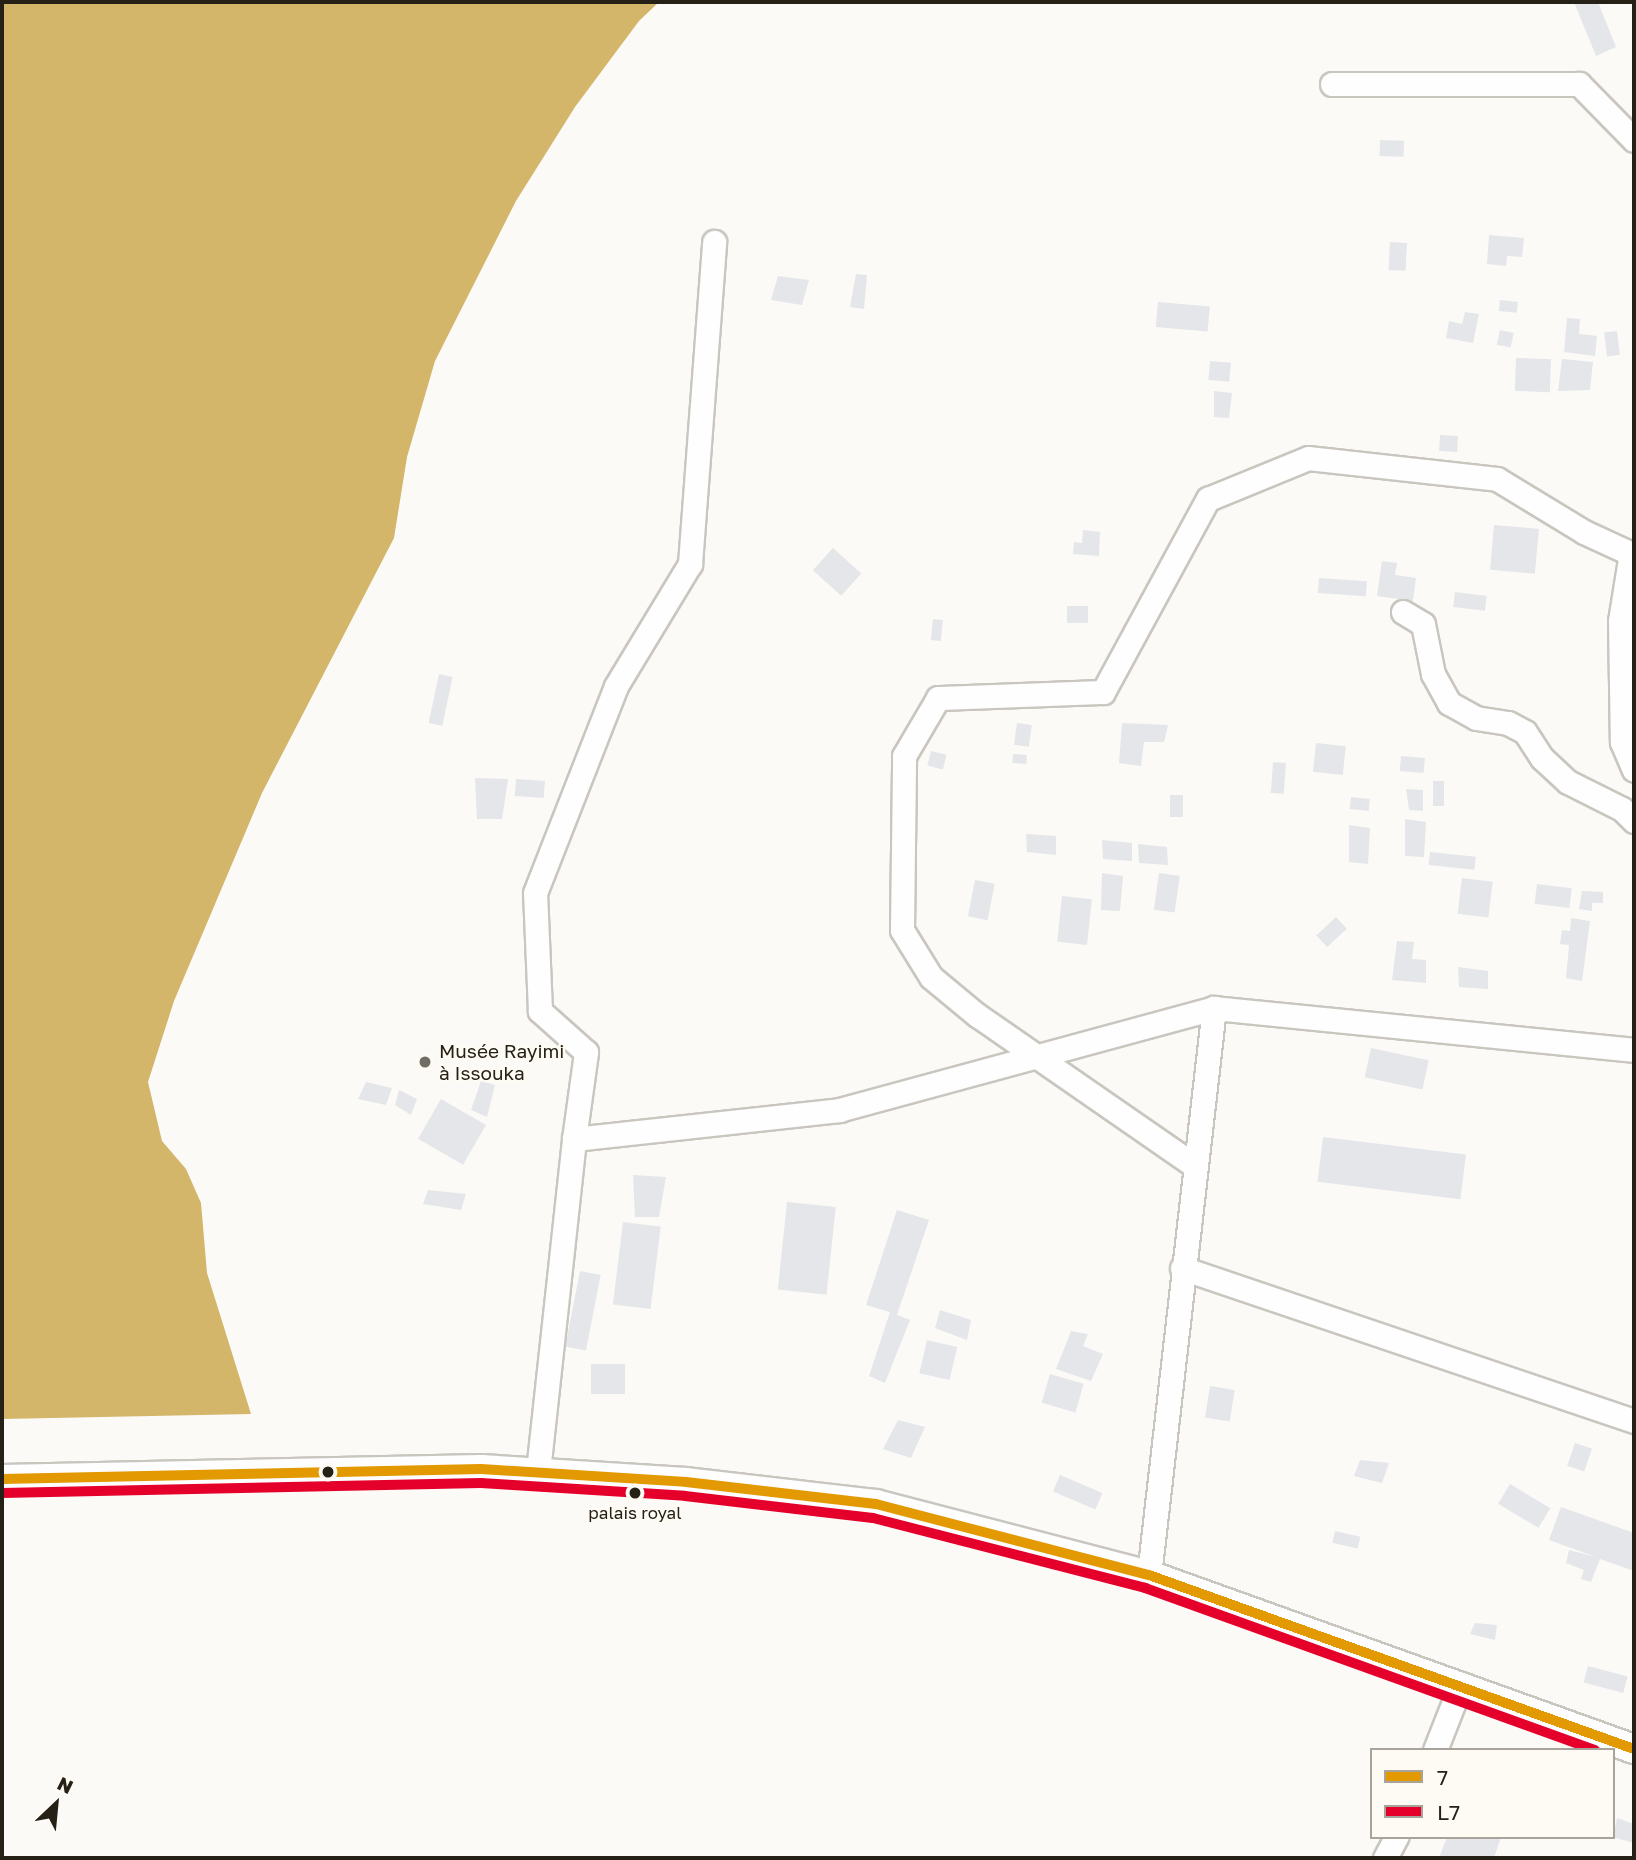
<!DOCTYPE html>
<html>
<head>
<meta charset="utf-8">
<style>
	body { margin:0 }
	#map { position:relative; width:1636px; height:1860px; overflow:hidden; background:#fcfaf7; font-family:"Golos Text",sans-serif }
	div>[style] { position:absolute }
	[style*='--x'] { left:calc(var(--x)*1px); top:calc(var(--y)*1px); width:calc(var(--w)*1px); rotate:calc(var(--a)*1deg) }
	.water>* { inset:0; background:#d3b66a }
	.building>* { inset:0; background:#e4e6ea; transform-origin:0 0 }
	.roads { filter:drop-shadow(2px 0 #c9c6bf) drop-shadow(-2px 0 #c9c6bf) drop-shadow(0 2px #c9c6bf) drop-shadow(0 -2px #c9c6bf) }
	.minor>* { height:23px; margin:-11.5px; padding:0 11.5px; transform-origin:11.5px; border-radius:11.5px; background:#fffefe }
	.tertiary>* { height:28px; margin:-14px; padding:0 14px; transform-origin:14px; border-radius:14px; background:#fffefe }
	.bus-1>* { height:10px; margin:-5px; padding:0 5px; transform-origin:5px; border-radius:5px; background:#e29902 }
	.bus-2>* { height:10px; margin:-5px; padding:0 5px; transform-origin:5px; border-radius:5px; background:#e4002b }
	.dots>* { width:19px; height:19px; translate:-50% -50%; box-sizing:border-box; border:4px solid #fefbf5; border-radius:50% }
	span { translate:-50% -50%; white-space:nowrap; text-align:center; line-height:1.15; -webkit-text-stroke:5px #fefbf5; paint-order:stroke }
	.bus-label { font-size:17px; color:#262116 }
	.poi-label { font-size:19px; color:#262116 }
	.left { translate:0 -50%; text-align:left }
	.frame { position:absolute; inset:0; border:4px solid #262116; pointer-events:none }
	.legend { position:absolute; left:1370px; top:1748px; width:245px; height:91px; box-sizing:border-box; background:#fefbf5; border:2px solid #a8a49c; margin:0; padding:9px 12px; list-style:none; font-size:21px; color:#262116 }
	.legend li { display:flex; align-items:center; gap:14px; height:35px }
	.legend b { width:35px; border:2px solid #a8a49c }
	.north { position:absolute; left:21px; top:1769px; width:70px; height:70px; -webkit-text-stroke:5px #fefbf5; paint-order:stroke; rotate:26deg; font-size:19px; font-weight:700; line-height:28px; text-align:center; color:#262116 }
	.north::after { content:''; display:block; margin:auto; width:24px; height:32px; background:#262116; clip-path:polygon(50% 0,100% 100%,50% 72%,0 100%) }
</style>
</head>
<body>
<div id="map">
	<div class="water">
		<i style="clip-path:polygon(2px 2px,659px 2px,639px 21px,575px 107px,516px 201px,435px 361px,407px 457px,394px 538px,262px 793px,174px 1001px,148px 1082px,162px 1141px,186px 1169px,201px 1203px,207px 1273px,251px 1414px,2px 1419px)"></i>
	</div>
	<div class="building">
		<i style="clip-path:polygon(1574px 2px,1598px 2px,1616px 47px,1596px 56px)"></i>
		<i style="left:1380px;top:140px;width:24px;height:16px;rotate:2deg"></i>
		<i style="clip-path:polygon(1489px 235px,1524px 238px,1522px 257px,1507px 256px,1506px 266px,1487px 264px)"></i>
		<i style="left:1390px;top:242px;width:17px;height:28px;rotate:3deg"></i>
		<i style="clip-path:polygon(856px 274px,867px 275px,864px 309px,850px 307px)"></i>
		<i style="clip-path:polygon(778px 276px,809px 280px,802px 305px,771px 300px)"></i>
		<i style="left:1500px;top:300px;width:18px;height:11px;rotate:6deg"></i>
		<i style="left:1158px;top:302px;width:52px;height:25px;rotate:5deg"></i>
		<i style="clip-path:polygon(1465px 312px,1479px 314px,1473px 343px,1446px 338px,1449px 321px,1462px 324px)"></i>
		<i style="clip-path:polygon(1567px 318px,1580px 319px,1579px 334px,1597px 336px,1595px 356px,1564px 352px)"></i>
		<i style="left:1500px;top:330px;width:14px;height:15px;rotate:12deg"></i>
		<i style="left:1617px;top:331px;width:24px;height:13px;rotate:83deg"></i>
		<i style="left:1516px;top:358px;width:35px;height:33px;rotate:2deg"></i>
		<i style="clip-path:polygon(1562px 359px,1593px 362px,1590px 390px,1558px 391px)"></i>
		<i style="left:1210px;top:361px;width:21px;height:19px;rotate:5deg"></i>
		<i style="clip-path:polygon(1214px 391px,1232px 393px,1229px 418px,1214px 417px)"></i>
		<i style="left:1440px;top:435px;width:18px;height:16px;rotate:3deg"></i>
		<i style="left:1494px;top:525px;width:45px;height:45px;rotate:5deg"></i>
		<i style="clip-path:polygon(1083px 530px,1100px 532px,1099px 556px,1073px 554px,1074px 542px,1082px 543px)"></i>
		<i style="left:833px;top:548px;width:38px;height:30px;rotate:42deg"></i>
		<i style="clip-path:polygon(1382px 561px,1397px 563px,1395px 575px,1416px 578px,1413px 601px,1377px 596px)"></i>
		<i style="left:1319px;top:578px;width:48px;height:15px;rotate:4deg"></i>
		<i style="left:1455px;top:592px;width:32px;height:15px;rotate:7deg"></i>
		<i style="left:1067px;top:606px;width:21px;height:17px"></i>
		<i style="left:933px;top:619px;width:10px;height:21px;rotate:6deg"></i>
		<i style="left:439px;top:674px;width:14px;height:50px;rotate:12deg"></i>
		<i style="left:1017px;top:723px;width:15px;height:22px;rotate:8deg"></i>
		<i style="clip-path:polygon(1122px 723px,1168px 725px,1164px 742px,1144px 742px,1141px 766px,1119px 763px)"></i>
		<i style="left:1316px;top:743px;width:30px;height:29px;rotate:6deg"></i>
		<i style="left:931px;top:751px;width:16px;height:15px;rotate:14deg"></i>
		<i style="left:1013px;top:754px;width:14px;height:9px;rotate:4deg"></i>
		<i style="left:1401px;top:756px;width:24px;height:15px;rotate:5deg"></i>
		<i style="left:1273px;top:762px;width:13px;height:31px;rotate:4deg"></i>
		<i style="clip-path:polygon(475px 778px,508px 779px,502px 819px,477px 819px)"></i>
		<i style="left:516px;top:779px;width:29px;height:17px;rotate:4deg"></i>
		<i style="left:1433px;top:781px;width:11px;height:25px"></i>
		<i style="clip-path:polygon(1406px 789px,1423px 790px,1423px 811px,1409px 810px)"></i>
		<i style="left:1170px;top:795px;width:13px;height:22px"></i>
		<i style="left:1351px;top:797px;width:19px;height:12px;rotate:6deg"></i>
		<i style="clip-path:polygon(1405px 819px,1426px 822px,1424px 857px,1405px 856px)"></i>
		<i style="clip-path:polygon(1349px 825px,1370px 828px,1368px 864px,1349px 862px)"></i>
		<i style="clip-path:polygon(1026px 834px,1056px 836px,1056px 855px,1027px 852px)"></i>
		<i style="clip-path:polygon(1102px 840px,1132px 843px,1132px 861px,1103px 859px)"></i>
		<i style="clip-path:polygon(1138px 844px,1167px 847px,1168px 865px,1139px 863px)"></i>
		<i style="left:1430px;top:852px;width:46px;height:13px;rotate:6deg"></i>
		<i style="clip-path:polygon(1102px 873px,1123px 876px,1120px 911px,1101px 910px)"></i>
		<i style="left:1159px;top:873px;width:21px;height:37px;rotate:8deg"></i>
		<i style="left:1462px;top:878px;width:31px;height:36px;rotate:7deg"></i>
		<i style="left:975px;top:880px;width:20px;height:37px;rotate:11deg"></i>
		<i style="left:1537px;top:884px;width:35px;height:20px;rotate:7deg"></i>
		<i style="clip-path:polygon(1582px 891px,1603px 892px,1603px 903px,1592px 903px,1592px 911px,1579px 909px)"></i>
		<i style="left:1062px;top:896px;width:30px;height:46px;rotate:6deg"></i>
		<i style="left:1336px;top:917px;width:16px;height:27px;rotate:47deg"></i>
		<i style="clip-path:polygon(1571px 918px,1590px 921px,1582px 981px,1566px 978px,1569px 945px,1560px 944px,1562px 930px,1570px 931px)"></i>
		<i style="clip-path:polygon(1397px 941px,1414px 942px,1412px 959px,1426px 960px,1426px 983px,1392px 980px)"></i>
		<i style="clip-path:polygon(1458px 967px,1488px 971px,1488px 989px,1459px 987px)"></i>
		<i style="left:1371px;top:1048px;width:59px;height:30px;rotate:12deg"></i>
		<i style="clip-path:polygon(481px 1081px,495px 1085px,487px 1117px,471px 1110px)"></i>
		<i style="clip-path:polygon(366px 1082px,392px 1088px,386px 1105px,358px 1099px)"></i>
		<i style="clip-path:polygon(399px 1090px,417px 1099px,411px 1115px,395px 1105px)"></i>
		<i style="left:441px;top:1099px;width:52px;height:46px;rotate:30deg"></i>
		<i style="left:1323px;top:1137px;width:144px;height:45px;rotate:7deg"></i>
		<i style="clip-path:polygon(633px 1175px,666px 1177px,659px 1217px,635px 1217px)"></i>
		<i style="clip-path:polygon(428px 1190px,466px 1194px,461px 1210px,423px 1204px)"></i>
		<i style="left:787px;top:1202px;width:49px;height:88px;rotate:6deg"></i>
		<i style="clip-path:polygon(897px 1210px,929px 1220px,897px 1315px,910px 1320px,885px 1383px,869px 1376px,890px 1312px,866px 1305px)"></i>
		<i style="left:623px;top:1222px;width:38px;height:83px;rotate:7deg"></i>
		<i style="left:580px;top:1271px;width:21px;height:77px;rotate:11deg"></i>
		<i style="clip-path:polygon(940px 1310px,971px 1320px,967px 1340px,935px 1328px)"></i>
		<i style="clip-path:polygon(1071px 1331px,1088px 1334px,1083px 1346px,1103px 1354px,1091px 1381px,1056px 1369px)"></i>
		<i style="left:927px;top:1340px;width:31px;height:34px;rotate:13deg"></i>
		<i style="left:591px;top:1364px;width:34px;height:30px"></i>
		<i style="left:1050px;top:1374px;width:35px;height:30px;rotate:16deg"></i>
		<i style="left:1210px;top:1386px;width:25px;height:32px;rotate:9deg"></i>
		<i style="clip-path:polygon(898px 1420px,925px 1427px,911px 1458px,883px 1449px)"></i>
		<i style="left:1575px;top:1443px;width:18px;height:24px;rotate:19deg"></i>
		<i style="clip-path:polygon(1360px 1460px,1389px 1463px,1382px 1483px,1354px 1476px)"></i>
		<i style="left:1060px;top:1475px;width:46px;height:18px;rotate:23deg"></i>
		<i style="left:1510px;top:1484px;width:47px;height:23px;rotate:31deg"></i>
		<i style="clip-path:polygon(1561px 1507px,1634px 1533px,1634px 1571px,1600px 1559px,1591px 1582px,1581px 1579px,1584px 1570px,1566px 1563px,1569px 1550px,1596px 1557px,1549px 1540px)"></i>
		<i style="left:1335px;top:1531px;width:26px;height:12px;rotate:13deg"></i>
		<i style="clip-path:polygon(1475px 1623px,1497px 1625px,1495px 1640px,1470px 1634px)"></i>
		<i style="left:1588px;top:1666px;width:41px;height:17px;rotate:15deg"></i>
		<i style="clip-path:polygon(1617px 1818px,1634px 1824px,1634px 1843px,1613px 1837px)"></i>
		<i style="clip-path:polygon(1447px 1837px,1501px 1837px,1494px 1858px,1439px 1858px)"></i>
	</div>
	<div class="roads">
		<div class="minor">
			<i style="--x:1332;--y:84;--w:247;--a:0"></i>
			<i style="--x:1579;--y:84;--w:78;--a:45.5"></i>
			<i style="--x:1631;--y:553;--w:69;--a:99.2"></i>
			<i style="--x:1620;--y:621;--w:121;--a:89.1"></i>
			<i style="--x:1622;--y:742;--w:30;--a:67"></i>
			<i style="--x:1403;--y:612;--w:23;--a:31"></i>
			<i style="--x:1423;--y:624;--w:51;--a:78.7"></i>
			<i style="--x:1433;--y:674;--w:33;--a:61"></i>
			<i style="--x:1449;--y:703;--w:31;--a:29"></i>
			<i style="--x:1476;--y:718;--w:32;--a:9"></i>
			<i style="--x:1508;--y:723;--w:19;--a:28"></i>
			<i style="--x:1525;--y:732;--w:31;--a:57"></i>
			<i style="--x:1542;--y:758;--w:35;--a:43"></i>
			<i style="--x:1568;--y:782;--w:60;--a:26.6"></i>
			<i style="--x:1622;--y:809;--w:17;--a:45"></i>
			<i style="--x:574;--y:1139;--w:88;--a:-82.1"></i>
			<i style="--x:586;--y:1052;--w:62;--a:-138.3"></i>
			<i style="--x:540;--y:1011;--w:118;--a:-92.4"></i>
			<i style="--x:535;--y:893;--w:222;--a:-68.6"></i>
			<i style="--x:616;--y:686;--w:143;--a:-58.8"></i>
			<i style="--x:690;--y:564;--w:323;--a:-85.7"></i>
			<i style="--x:1195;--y:1166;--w:264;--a:-145.3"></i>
			<i style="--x:978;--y:1016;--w:61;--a:-140.3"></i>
			<i style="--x:931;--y:977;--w:55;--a:-121.7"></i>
			<i style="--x:902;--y:930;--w:174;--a:-89.3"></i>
			<i style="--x:904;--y:756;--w:67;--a:-59.6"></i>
			<i style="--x:938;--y:698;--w:165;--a:-2.1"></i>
			<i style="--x:1103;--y:692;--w:220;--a:-61.5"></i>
			<i style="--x:1208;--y:499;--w:108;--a:-22.3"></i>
			<i style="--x:1308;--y:458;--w:190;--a:6.3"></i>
			<i style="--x:1497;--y:479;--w:102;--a:31.3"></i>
			<i style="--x:1584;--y:532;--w:55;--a:24.7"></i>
			<i style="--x:1182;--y:1268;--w:477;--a:18.7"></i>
			<i style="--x:538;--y:1471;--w:334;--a:-83.8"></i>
			<i style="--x:574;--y:1139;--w:267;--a:-6.2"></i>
			<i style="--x:839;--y:1110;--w:389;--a:-15.2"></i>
			<i style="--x:1214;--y:1008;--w:422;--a:5.7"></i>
			<i style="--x:1149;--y:1575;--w:571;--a:-83.46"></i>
			<i style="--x:1435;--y:1750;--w:71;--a:-68.5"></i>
			<i style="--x:1385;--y:1858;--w:24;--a:-62"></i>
		</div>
		<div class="tertiary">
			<i style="--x:2;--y:1479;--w:479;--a:-1.2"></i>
			<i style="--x:481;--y:1469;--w:205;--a:3.6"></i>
			<i style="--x:686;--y:1482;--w:191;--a:6.6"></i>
			<i style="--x:876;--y:1504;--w:282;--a:14.6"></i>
			<i style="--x:1149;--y:1575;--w:515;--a:19.74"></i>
		</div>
	</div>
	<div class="bus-1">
		<i style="--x:2;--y:1479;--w:479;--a:-1.2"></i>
		<i style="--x:481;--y:1469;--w:205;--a:3.6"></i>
		<i style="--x:686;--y:1482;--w:191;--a:6.6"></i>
		<i style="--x:876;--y:1504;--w:282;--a:14.6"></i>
		<i style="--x:1149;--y:1575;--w:515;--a:19.74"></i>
	</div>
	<div class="bus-2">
		<i style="--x:2;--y:1493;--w:479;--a:-1.2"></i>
		<i style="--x:481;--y:1483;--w:204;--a:3.6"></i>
		<i style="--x:685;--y:1496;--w:189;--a:6.7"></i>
		<i style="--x:873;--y:1518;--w:281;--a:14.4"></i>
		<i style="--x:1145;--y:1588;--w:478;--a:19.8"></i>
	</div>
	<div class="dots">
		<i style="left:425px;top:1062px;background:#716d65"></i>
		<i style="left:328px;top:1472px;background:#262116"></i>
		<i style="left:635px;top:1493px;background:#262116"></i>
	</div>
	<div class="bus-label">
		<span style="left:635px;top:1513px">palais royal</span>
	</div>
	<div class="poi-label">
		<span class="left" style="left:439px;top:1062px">Musée Rayimi<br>à Issouka</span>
	</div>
	<div class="frame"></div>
	<ul class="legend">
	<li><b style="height:9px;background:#e29902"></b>7</li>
	<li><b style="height:9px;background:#e4002b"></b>L7</li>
	</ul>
	<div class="north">N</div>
</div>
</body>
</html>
